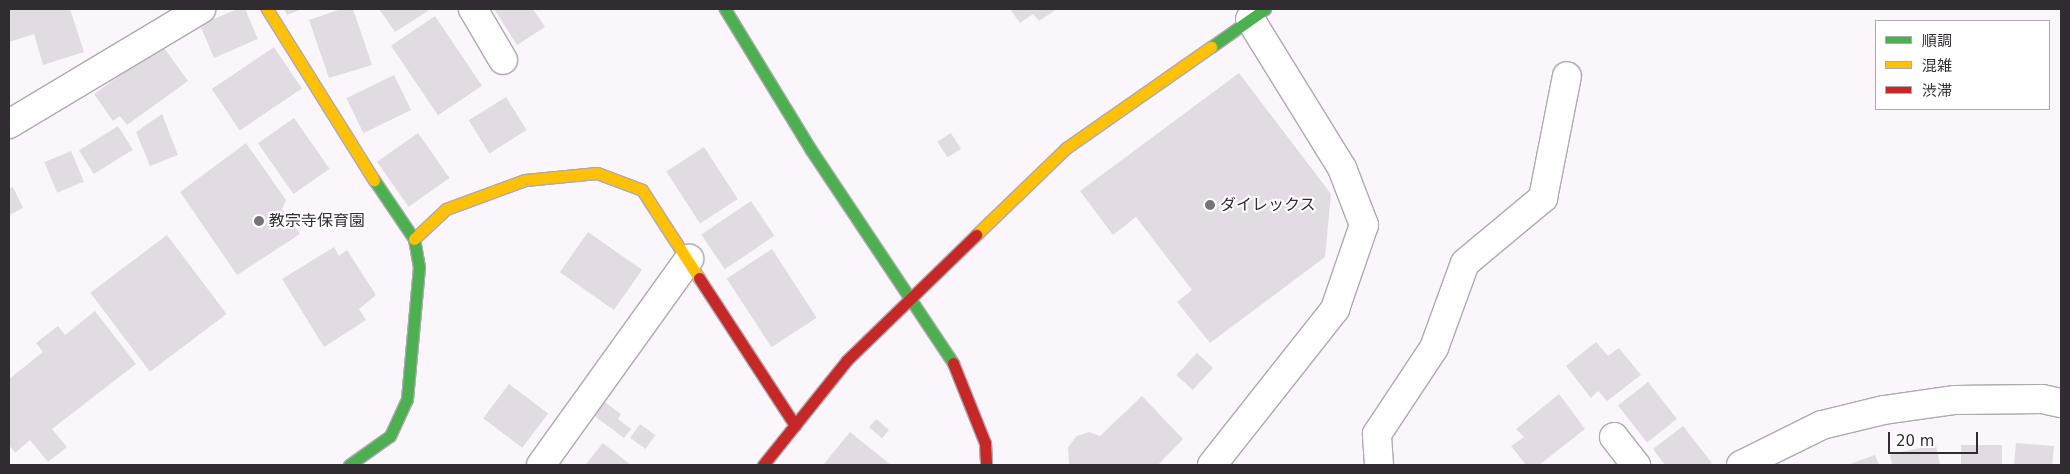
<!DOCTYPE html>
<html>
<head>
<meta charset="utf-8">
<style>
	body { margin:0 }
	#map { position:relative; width:2070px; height:474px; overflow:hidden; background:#fbf6fc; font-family:"DejaVu Sans","Noto Sans JP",sans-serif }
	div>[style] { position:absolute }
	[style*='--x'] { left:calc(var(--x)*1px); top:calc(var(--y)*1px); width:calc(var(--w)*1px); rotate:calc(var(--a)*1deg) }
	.building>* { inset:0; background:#e3dbe4; transform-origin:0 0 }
	.roads { filter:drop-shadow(1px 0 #aeaaaf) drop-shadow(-1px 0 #aeaaaf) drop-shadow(0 1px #aeaaaf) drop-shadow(0 -1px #aeaaaf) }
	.street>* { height:28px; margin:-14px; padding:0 14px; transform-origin:14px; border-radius:14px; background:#fefeff }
	.fast>* { height:11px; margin:-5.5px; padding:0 5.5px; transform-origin:5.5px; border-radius:5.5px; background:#4caf50 }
	.slow>* { height:11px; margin:-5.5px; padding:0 5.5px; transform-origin:5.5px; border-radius:5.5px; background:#ffc107 }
	.jam>* { height:11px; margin:-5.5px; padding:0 5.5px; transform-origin:5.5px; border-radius:5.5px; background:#c62828 }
	.dots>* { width:14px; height:14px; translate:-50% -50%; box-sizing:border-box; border:2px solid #fff; border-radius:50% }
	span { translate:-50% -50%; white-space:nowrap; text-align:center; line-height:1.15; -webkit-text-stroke:4px #fff; paint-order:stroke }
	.poi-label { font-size:16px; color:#312c32 }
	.left { translate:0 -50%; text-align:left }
	.frame { position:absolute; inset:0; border:10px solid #312c32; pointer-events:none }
	.legend { position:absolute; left:1875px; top:20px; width:175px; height:90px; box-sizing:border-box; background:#fff; border:1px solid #adabad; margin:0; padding:6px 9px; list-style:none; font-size:15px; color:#312c32 }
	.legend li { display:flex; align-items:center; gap:10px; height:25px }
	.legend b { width:25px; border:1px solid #adabad }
	.scale { position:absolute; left:1888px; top:432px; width:90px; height:22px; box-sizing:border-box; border:2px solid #312c32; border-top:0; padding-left:6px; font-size:15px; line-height:18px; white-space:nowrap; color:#312c32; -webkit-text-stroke:4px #fff; paint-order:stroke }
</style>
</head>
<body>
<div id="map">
	<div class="building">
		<i style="clip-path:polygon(9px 9px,70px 9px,84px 52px,43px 65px,34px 34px,9px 42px)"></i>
		<i style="clip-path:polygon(237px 9px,245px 9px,258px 39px,214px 58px,200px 25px)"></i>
		<i style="clip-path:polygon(284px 9px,302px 9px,287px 15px)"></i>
		<i style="clip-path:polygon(341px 9px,353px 9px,372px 65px,329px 78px,309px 20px)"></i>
		<i style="clip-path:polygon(379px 9px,426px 9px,428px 11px,395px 32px)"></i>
		<i style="clip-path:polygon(494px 9px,533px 9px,545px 27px,517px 45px)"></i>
		<i style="clip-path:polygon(1010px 9px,1057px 9px,1039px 21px,1033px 14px,1020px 23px)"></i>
		<i style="left:435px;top:16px;width:84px;height:53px;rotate:56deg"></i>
		<i style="clip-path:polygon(162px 45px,188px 81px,127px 125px,120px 116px,113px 121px,94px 94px)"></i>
		<i style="left:274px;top:47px;width:50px;height:75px;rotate:56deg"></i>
		<i style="clip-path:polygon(1239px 73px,1331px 194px,1325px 257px,1210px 343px,1177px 302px,1192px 290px,1136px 217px,1113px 235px,1080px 191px)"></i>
		<i style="left:394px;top:75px;width:39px;height:53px;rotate:64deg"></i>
		<i style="left:506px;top:97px;width:39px;height:44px;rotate:58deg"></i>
		<i style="clip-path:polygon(162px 114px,178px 155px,150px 166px,136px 132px)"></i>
		<i style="left:294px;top:118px;width:62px;height:44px;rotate:55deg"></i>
		<i style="left:118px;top:126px;width:28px;height:46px;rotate:58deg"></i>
		<i style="left:418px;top:133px;width:55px;height:50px;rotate:55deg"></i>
		<i style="left:951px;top:133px;width:19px;height:16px;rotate:58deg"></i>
		<i style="clip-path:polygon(246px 143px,286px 200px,282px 209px,300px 234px,237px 275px,180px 192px)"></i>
		<i style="left:704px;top:147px;width:62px;height:45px;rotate:57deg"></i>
		<i style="left:71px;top:151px;width:33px;height:29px;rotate:67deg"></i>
		<i style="clip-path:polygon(13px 187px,23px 208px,9px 215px,9px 189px)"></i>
		<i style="left:751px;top:201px;width:42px;height:60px;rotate:56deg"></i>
		<i style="left:588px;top:232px;width:66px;height:49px;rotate:35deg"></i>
		<i style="left:167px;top:235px;width:99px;height:96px;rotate:53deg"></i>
		<i style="clip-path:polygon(334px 247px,339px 256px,347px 250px,376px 295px,359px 309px,366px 320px,324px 347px,282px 279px)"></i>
		<i style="left:772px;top:249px;width:82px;height:54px;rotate:57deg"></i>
		<i style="clip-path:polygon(95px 311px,136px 364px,52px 429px,67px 447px,48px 462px,30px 440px,15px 453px,9px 445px,9px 379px,43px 352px,36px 343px,58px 326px,65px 335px)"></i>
		<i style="clip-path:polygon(1596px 342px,1608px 356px,1619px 348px,1641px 375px,1607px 401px,1598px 391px,1591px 398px,1566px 366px)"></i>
		<i style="left:1197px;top:353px;width:22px;height:30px;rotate:43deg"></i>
		<i style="left:1648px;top:382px;width:47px;height:38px;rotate:52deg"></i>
		<i style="left:509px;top:384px;width:49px;height:43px;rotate:37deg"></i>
		<i style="clip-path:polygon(1559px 394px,1585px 429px,1539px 465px,1526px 465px,1511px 446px,1524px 437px,1516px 429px)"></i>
		<i style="clip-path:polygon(1142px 396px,1183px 439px,1158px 465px,1069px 465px,1068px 447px,1077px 436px,1089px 432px,1100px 436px)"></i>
		<i style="clip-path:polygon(602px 400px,621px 414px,618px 419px,631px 429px,624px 438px,592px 414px)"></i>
		<i style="left:876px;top:419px;width:17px;height:11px;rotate:40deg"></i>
		<i style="left:640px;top:424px;width:19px;height:17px;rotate:36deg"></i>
		<i style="clip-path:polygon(1683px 426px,1712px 463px,1709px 465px,1665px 465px,1653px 449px)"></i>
		<i style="clip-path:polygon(850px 432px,891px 465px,823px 465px)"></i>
		<i style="clip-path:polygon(603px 443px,631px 465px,585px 465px)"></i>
		<i style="clip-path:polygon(2016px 443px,2054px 446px,2052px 465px,2014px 465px)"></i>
		<i style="clip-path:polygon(1936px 445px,1940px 465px,1892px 465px,1890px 454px)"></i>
		<i style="left:2002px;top:445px;width:20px;height:41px;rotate:90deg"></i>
		<i style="clip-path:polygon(1875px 455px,1879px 465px,1847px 465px)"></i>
	</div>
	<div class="roads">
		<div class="street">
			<i style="--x:473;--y:9;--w:59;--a:59.5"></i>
			<i style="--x:9;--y:124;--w:224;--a:-30.9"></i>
			<i style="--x:1614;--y:437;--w:36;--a:52"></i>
			<i style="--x:541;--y:465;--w:254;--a:-54.3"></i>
			<i style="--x:1212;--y:465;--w:199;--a:-51.7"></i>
			<i style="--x:1335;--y:309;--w:89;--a:-71"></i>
			<i style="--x:1364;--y:225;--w:61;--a:-111.1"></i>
			<i style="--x:1342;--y:168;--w:175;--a:-121.7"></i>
			<i style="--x:1379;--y:465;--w:31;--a:-94"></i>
			<i style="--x:1377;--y:434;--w:103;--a:-56.5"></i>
			<i style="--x:1434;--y:348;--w:90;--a:-70"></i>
			<i style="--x:1465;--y:263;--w:102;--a:-39.8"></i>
			<i style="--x:1543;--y:198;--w:124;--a:-78.9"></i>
			<i style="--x:1741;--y:465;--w:90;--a:-26.3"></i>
			<i style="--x:1822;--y:425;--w:64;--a:-13.6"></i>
			<i style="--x:1884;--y:410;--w:72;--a:-8"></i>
			<i style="--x:1955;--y:400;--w:87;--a:-0.7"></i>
			<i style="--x:2042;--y:399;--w:19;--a:12"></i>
		</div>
		<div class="fast">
			<i style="--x:725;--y:9;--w:165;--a:58.6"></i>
			<i style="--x:811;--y:150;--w:256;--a:56.3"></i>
			<i style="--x:1211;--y:47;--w:66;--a:-35.1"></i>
			<i style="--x:349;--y:465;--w:50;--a:-35.3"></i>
			<i style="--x:390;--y:436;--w:41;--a:-65.3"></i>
			<i style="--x:407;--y:399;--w:133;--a:-84.8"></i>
			<i style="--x:419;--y:267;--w:28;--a:-100"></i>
			<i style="--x:414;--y:239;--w:71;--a:-124.1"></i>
		</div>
		<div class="slow">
			<i style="--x:267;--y:9;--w:202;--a:58"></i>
			<i style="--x:976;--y:235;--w:125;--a:-44"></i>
			<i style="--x:1066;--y:148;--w:177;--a:-34.9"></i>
			<i style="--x:414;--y:239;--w:44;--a:-43.2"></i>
			<i style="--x:446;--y:209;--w:84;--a:-20.2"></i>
			<i style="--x:525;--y:180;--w:72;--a:-5.6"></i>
			<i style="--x:597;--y:173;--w:48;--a:20.7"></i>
			<i style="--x:642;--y:190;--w:105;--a:57.1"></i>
		</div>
		<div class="jam">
			<i style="--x:699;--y:278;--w:176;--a:56.9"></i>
			<i style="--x:953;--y:363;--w:86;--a:68.2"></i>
			<i style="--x:985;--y:443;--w:22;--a:87"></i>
			<i style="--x:763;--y:465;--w:134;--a:-51.3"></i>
			<i style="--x:847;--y:360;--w:180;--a:-44.1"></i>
		</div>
	</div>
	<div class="dots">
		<i style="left:1210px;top:205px;background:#787379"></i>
		<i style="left:259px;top:221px;background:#787379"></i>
	</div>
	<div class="poi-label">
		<span class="left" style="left:1220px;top:205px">ダイレックス</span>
		<span class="left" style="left:269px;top:221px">教宗寺保育園</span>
	</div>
	<div class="frame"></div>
	<ul class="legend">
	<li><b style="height:6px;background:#4caf50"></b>順調</li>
	<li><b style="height:6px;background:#ffc107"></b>混雑</li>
	<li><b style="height:6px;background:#c62828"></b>渋滞</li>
	</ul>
	<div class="scale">20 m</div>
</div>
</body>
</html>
